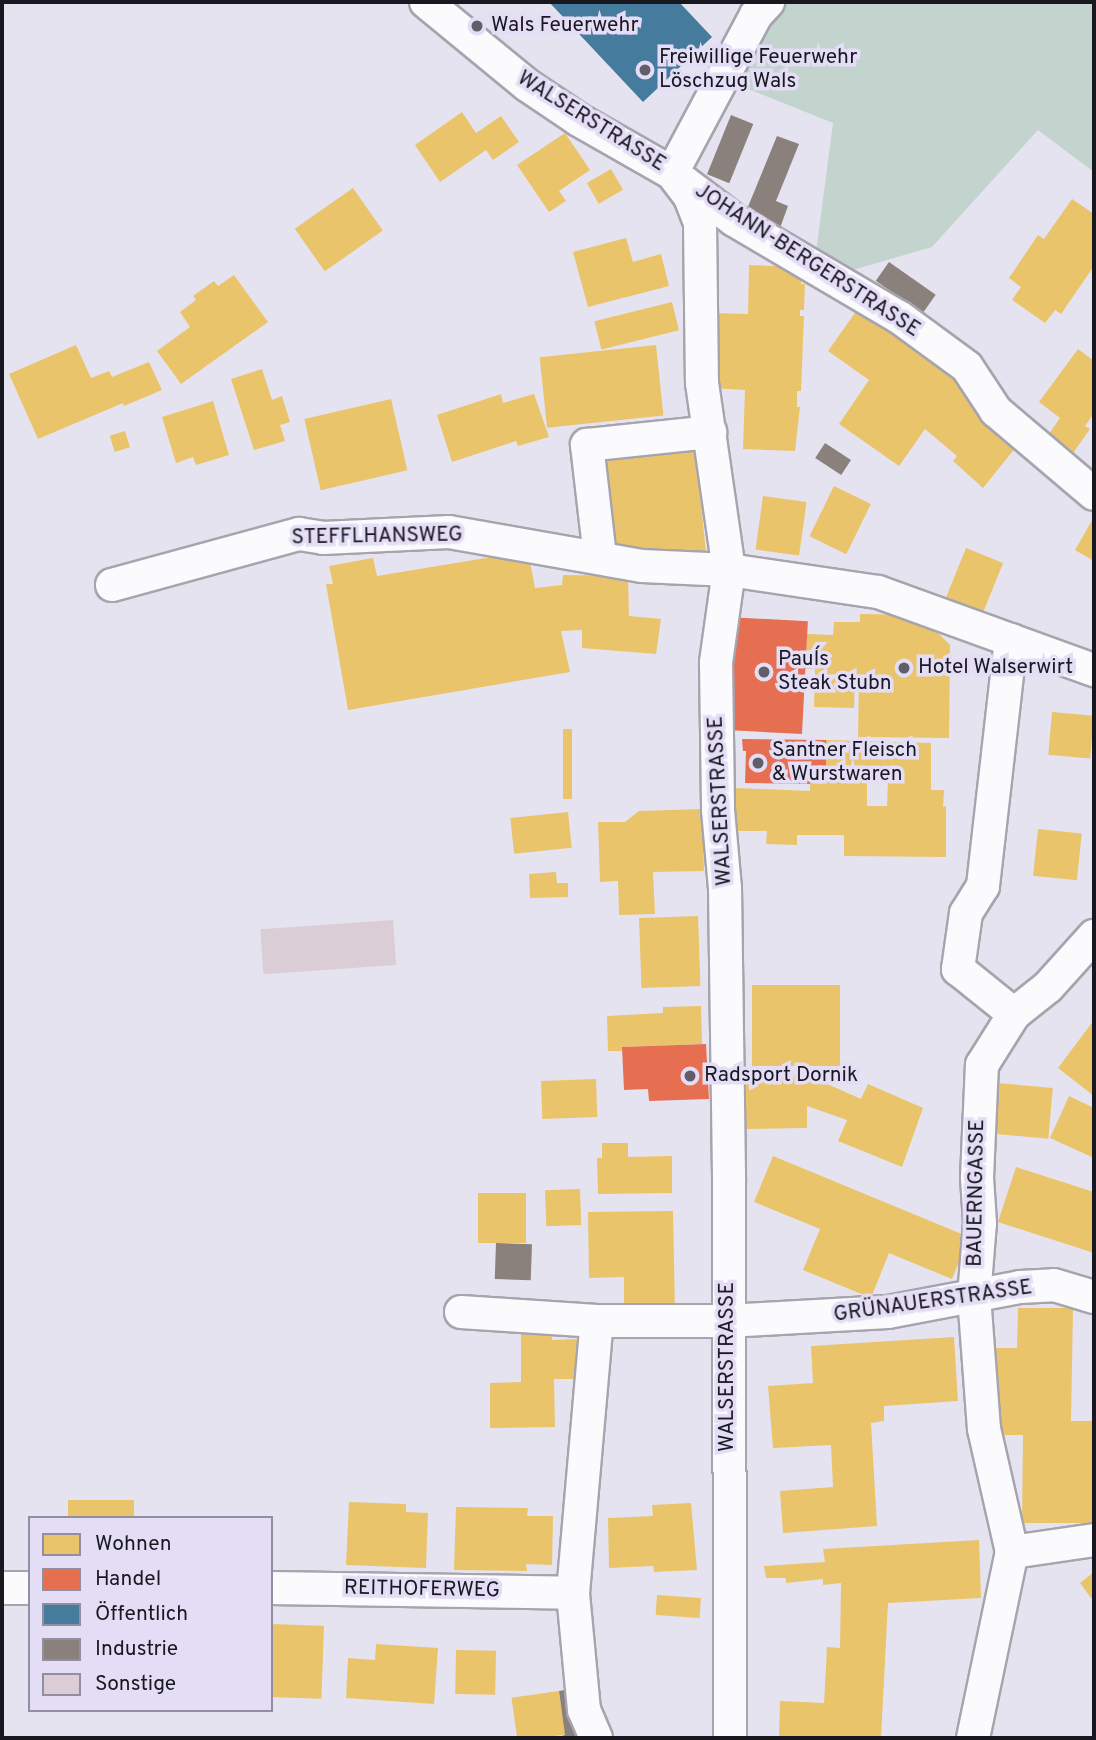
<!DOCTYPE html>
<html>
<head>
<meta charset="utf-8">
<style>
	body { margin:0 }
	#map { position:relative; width:1096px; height:1740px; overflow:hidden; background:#e6e3f0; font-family:Overpass,sans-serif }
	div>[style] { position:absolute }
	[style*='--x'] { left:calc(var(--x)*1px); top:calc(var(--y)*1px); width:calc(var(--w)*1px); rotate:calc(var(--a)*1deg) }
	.green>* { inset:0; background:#c3d4ce }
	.homes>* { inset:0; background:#e9c46a; transform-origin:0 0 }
	.shops>* { inset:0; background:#e76f51; transform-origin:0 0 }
	.public>* { inset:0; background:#457b9d }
	.industry>* { inset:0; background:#8a817c; transform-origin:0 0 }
	.building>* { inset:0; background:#dacdd6; transform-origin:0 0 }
	.roads { filter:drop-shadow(2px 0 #a7a4ae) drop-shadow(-2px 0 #a7a4ae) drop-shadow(0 2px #a7a4ae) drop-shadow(0 -2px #a7a4ae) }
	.minor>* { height:32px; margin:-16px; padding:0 16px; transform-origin:16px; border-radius:16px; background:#fbfbfd }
	.dots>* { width:19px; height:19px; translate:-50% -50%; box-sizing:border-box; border:4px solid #e3ddf6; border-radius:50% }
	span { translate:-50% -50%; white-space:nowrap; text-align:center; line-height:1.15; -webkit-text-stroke:7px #e3ddf6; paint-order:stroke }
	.poi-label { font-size:21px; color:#191720 }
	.left { translate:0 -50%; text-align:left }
	.street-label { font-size:21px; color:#191720 }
	.frame { position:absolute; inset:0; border:4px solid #191720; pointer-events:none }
	.legend { position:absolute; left:28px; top:1516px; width:245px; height:196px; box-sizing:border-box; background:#e3ddf6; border:2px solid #928ea0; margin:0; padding:9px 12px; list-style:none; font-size:21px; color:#191720 }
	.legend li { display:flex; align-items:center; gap:14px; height:35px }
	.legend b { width:35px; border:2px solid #928ea0 }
</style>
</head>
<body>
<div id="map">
	<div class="green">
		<i style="clip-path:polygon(788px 2px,1094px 2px,1094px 172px,1038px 130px,932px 247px,849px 271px,816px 252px,833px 123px,731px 82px,758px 34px)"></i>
	</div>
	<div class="homes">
		<i style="clip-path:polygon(462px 112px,476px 133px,501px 116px,519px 142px,493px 160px,486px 150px,440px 182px,415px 145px)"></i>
		<i style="clip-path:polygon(565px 133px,590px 170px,559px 191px,566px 201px,549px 212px,517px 165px)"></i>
		<i style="left:611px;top:169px;width:24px;height:28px;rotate:60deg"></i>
		<i style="left:353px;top:188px;width:52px;height:71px;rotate:55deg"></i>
		<i style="clip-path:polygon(1072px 199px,1094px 214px,1094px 266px,1061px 314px,1055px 310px,1045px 323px,1012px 300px,1021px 287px,1009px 278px,1038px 235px,1044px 239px)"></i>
		<i style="clip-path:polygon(626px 238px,633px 262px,661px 254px,669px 286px,588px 307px,573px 252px)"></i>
		<i style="clip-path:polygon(749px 265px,802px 267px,801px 284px,805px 284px,804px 310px,800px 310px,800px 316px,804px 316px,801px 391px,797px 391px,797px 407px,800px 407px,795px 451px,743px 449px,745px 390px,712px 388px,715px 313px,748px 314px)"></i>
		<i style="clip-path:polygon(234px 275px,268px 322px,181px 384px,157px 351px,190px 327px,180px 312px,196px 300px,193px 296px,214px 281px,218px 286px)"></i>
		<i style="left:672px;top:302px;width:29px;height:80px;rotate:76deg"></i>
		<i style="clip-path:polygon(862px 303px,963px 375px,956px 385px,1020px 442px,983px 488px,953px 461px,957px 456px,925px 429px,899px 466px,839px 424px,869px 380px,828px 351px)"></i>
		<i style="clip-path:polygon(76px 345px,91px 378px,109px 371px,112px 377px,149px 362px,162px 390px,124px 406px,123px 403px,38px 439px,9px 374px)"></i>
		<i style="left:656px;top:345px;width:71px;height:117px;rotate:84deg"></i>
		<i style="clip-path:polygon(1078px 349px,1094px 361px,1094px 413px,1085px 426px,1090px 429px,1071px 456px,1046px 438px,1060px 418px,1039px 402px)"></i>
		<i style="clip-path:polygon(262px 369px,272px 400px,282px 396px,290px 422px,280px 425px,285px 441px,254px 450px,231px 379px)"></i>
		<i style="clip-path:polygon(501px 394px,503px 403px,534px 394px,549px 437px,518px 446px,516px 441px,452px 462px,437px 415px)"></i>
		<i style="left:391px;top:399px;width:73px;height:89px;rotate:77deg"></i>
		<i style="clip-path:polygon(213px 401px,229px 455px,196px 465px,193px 457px,176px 463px,162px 417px)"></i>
		<i style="left:125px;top:431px;width:17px;height:16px;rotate:73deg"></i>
		<i style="clip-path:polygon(695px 448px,706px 552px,678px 557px,669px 549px,617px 554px,604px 456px)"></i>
		<i style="left:834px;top:486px;width:41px;height:56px;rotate:26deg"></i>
		<i style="left:763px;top:496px;width:44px;height:54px;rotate:8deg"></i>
		<i style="clip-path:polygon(1094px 517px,1094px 561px,1075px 550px)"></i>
		<i style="left:966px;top:548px;width:40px;height:62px;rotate:22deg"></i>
		<i style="clip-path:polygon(528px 551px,535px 588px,562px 585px,563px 575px,628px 576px,629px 616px,661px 619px,656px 654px,582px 648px,582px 630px,561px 631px,570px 672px,348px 710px,326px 584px,333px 584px,329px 566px,373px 558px,377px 576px)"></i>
		<i style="clip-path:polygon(860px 614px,920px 615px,950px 645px,949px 738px,858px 737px,859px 679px,855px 679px,854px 708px,814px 707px,815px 669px,806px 669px,807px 634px,833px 635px,834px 622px,860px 622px)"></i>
		<i style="left:1052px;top:712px;width:42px;height:43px;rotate:5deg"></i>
		<i style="left:563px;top:729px;width:9px;height:70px"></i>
		<i style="clip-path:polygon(evenodd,826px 740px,931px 743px,931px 790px,944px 790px,943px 807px,946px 806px,946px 857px,844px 856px,844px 835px,797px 835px,797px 845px,766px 844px,767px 831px,734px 831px,735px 788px,810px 791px,810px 779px,826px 779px,826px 740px,867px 780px,888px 780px,887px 806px,867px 806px,867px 780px)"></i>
		<i style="clip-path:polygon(702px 809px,704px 871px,653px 872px,655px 914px,619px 915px,618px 881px,600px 882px,598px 822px,625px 822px,639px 811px)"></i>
		<i style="left:568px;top:812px;width:36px;height:58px;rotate:84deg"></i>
		<i style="left:1038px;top:829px;width:44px;height:47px;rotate:6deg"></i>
		<i style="clip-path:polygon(556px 872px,557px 883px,568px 883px,568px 897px,530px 898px,529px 874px)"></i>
		<i style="left:698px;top:916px;width:70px;height:59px;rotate:88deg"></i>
		<i style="left:840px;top:985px;width:81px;height:88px;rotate:90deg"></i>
		<i style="clip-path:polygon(701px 1006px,702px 1044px,622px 1047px,622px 1051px,608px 1051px,607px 1016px,663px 1013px,663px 1007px)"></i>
		<i style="clip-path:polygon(1094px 1020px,1094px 1096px,1058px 1068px)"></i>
		<i style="clip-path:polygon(807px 1075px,861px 1099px,868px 1084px,923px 1108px,902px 1167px,838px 1141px,847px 1120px,807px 1106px,807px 1128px,742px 1129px,742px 1076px)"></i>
		<i style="left:596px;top:1079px;width:38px;height:55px;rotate:88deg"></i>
		<i style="left:997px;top:1083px;width:56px;height:51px;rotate:5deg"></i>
		<i style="clip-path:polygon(1069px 1096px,1094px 1108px,1094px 1158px,1050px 1138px)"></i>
		<i style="clip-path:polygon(602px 1143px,628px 1143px,628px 1157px,672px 1156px,672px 1193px,598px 1194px,597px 1158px,602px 1158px)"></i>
		<i style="clip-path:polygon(773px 1156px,969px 1237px,952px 1279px,889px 1253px,871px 1298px,803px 1270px,820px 1229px,754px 1202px)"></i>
		<i style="clip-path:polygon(1016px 1167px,1094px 1192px,1094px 1253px,998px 1222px)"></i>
		<i style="left:580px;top:1189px;width:36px;height:35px;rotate:88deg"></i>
		<i style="left:478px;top:1193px;width:48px;height:50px"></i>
		<i style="clip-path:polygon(673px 1211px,675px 1313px,624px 1314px,624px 1277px,589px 1278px,588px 1212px)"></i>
		<i style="clip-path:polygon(1018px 1308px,1073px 1308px,1071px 1421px,1094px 1421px,1094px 1523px,1022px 1523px,1023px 1435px,994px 1435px,994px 1348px,1017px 1348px)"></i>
		<i style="clip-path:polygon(521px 1324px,552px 1324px,552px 1340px,581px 1339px,581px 1379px,554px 1379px,555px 1427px,490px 1428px,490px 1383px,521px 1382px)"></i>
		<i style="clip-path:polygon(954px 1337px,958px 1401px,884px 1406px,884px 1421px,871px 1423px,877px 1526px,783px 1533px,780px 1491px,833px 1487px,831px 1445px,773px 1448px,768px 1386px,813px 1383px,811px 1346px)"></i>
		<i style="left:68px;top:1500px;width:66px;height:18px"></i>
		<i style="clip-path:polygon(349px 1502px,406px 1504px,406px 1512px,428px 1513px,426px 1568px,346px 1565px)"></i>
		<i style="clip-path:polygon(691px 1503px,697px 1570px,654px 1572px,653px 1566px,609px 1568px,608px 1518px,653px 1516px,652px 1505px)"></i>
		<i style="clip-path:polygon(456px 1507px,528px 1508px,527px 1516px,553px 1516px,552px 1565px,526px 1564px,527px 1571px,454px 1570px)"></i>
		<i style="clip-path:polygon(979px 1540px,981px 1598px,888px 1603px,881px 1738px,779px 1738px,780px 1701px,824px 1703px,827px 1647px,840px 1648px,841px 1583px,823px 1585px,823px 1579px,786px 1583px,786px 1578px,766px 1578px,764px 1566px,825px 1562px,823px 1549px)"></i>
		<i style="clip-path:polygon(1094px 1572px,1094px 1602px,1080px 1583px)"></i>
		<i style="left:657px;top:1595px;width:44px;height:20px;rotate:4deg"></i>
		<i style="left:271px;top:1624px;width:53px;height:73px;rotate:2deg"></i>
		<i style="clip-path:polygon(376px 1644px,438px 1648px,434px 1704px,346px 1698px,348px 1658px,375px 1660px)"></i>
		<i style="left:456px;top:1650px;width:40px;height:44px;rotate:1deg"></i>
		<i style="left:559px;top:1691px;width:44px;height:48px;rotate:82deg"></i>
	</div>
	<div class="shops">
		<i style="left:728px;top:617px;width:80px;height:113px;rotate:3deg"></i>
		<i style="clip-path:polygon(742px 739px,826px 740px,826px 779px,810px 779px,810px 784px,745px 783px,746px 751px,743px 751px)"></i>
		<i style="clip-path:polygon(706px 1044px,709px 1099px,649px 1101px,648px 1089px,624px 1090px,622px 1047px)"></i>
	</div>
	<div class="public">
		<i style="clip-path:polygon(549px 2px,679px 2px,712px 37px,643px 102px)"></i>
	</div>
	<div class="industry">
		<i style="left:731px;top:115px;width:24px;height:64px;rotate:22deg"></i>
		<i style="clip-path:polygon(777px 136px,799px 144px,776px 201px,788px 206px,780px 228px,745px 214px)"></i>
		<i style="left:889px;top:262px;width:57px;height:23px;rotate:35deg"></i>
		<i style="left:825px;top:443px;width:31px;height:18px;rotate:33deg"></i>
		<i style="left:496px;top:1243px;width:36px;height:36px;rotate:2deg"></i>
		<i style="clip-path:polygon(575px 1688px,583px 1738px,554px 1738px,565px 1735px,559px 1691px)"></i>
	</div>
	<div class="building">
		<i style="left:393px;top:920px;width:45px;height:133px;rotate:86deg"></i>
	</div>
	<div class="roads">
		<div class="minor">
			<i style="--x:426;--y:2;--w:131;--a:39.4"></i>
			<i style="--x:527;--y:85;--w:63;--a:33.9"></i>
			<i style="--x:579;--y:120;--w:107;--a:29.7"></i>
			<i style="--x:672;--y:173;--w:30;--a:53"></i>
			<i style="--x:690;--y:197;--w:28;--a:69"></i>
			<i style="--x:700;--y:223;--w:160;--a:89.3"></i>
			<i style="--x:702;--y:383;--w:189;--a:81.8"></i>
			<i style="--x:729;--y:570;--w:94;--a:98"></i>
			<i style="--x:716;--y:663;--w:147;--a:89.2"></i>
			<i style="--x:718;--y:810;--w:78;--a:84.9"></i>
			<i style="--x:725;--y:888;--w:294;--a:89.2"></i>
			<i style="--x:729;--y:1182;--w:556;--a:89.9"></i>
			<i style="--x:672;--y:173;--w:179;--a:-62"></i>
			<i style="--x:756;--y:15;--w:18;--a:-47"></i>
			<i style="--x:684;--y:182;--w:63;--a:37.2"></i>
			<i style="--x:734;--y:220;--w:191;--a:30.5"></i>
			<i style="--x:899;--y:317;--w:84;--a:36.3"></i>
			<i style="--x:967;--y:367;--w:53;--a:56.6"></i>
			<i style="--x:996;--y:411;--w:128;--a:40.3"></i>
			<i style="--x:600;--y:557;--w:113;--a:-96.6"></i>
			<i style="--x:587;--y:445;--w:124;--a:-6"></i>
			<i style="--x:112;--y:585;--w:194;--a:-15.3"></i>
			<i style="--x:299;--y:534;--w:24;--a:9"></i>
			<i style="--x:323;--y:538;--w:126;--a:-2.7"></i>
			<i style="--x:449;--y:532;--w:196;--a:10"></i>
			<i style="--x:642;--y:566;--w:87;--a:2.6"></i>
			<i style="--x:729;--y:570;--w:151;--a:8.4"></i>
			<i style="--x:878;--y:592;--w:230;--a:19.9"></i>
			<i style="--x:1011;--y:640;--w:248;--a:96.5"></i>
			<i style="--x:983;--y:886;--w:32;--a:122"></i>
			<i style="--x:966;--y:913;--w:57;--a:98.1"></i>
			<i style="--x:958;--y:969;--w:72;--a:38.8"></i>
			<i style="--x:461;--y:1312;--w:136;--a:3.8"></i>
			<i style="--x:597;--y:1321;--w:130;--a:0"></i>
			<i style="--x:727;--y:1321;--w:161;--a:-3.2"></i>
			<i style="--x:888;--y:1312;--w:134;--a:-10.7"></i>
			<i style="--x:1020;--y:1287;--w:34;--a:-3"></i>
			<i style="--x:1054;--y:1285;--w:42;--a:16.7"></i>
			<i style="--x:1012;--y:1552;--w:83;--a:-8.3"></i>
			<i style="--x:2;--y:1588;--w:28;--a:0"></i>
			<i style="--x:271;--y:1588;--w:302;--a:0.9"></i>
			<i style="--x:596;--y:1738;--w:30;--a:-113"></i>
			<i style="--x:584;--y:1710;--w:118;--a:-95.4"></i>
			<i style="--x:573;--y:1593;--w:273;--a:-85"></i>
			<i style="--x:973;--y:1738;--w:190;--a:-78.2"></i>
			<i style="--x:1012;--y:1552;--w:126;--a:-102.8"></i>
			<i style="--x:984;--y:1429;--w:132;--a:-94.3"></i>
			<i style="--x:974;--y:1297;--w:74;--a:-85.4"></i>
			<i style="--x:980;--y:1223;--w:45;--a:-93.8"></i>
			<i style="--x:977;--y:1178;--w:113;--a:-87.5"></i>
			<i style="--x:982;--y:1065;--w:60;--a:-57.9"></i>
			<i style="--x:1014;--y:1014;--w:43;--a:-38.5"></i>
			<i style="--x:1048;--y:987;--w:69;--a:-48"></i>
		</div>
	</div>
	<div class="dots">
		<i style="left:477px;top:26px;background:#615e69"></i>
		<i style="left:645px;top:70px;background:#615e69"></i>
		<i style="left:904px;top:668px;background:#615e69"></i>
		<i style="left:764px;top:672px;background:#615e69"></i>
		<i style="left:758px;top:763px;background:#615e69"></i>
		<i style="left:690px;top:1076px;background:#615e69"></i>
	</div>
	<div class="poi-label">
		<span class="left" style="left:491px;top:26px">Wals Feuerwehr</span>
		<span class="left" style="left:659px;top:70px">Freiwillige Feuerwehr<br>Löschzug Wals</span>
		<span class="left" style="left:778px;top:672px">Paul´s<br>Steak Stubn</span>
		<span class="left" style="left:918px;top:668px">Hotel Walserwirt</span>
		<span class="left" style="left:772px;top:763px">Santner Fleisch<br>&amp; Wurstwaren</span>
		<span class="left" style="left:704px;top:1076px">Radsport Dornik</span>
	</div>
	<div class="street-label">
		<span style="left:591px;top:122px;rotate:32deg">WALSERSTRASSE</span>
		<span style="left:807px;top:261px;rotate:33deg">JOHANN-BERGERSTRASSE</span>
		<span style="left:377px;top:537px;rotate:-1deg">STEFFLHANSWEG</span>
		<span style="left:721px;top:801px;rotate:-93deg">WALSERSTRASSE</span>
		<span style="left:977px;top:1193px;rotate:-89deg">BAUERNGASSE</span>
		<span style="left:933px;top:1302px;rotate:-8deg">GRÜNAUERSTRASSE</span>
		<span style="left:728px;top:1367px;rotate:-90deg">WALSERSTRASSE</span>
		<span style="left:422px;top:1590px;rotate:1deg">REITHOFERWEG</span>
	</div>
	<div class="frame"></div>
	<ul class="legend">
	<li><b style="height:19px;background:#e9c46a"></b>Wohnen</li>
	<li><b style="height:19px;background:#e76f51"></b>Handel</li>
	<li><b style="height:19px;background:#457b9d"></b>Öffentlich</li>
	<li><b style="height:19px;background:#8a817c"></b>Industrie</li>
	<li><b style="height:19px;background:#dacdd6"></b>Sonstige</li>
	</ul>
</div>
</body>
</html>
